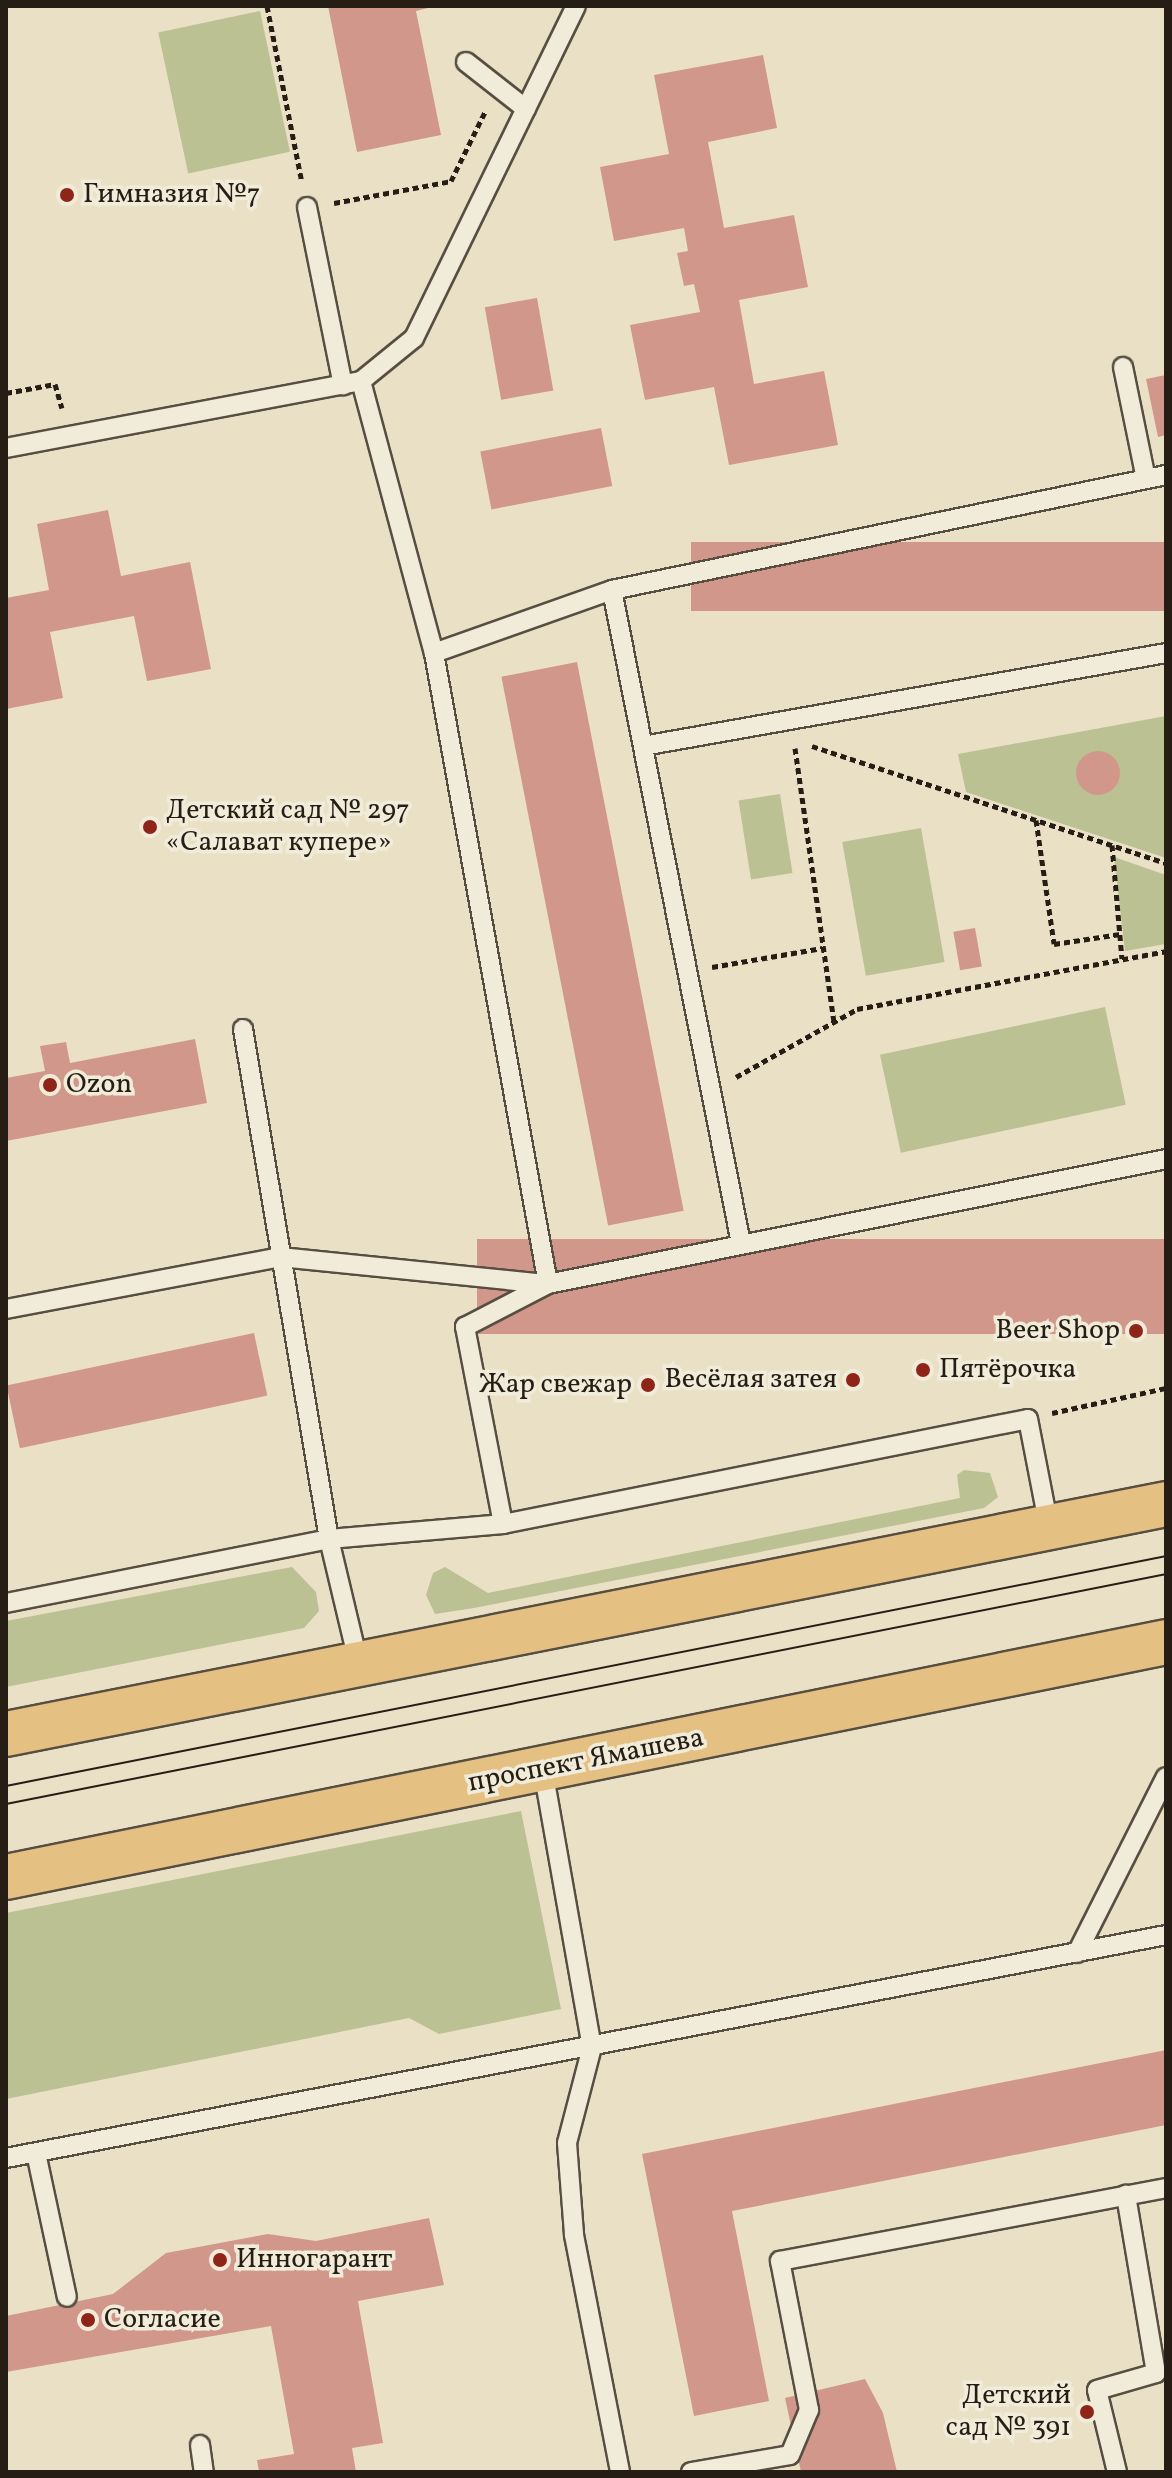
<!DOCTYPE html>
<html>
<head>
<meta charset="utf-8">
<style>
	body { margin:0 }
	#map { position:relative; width:1172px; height:2478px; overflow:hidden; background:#eae0c6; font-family:Vollkorn,serif }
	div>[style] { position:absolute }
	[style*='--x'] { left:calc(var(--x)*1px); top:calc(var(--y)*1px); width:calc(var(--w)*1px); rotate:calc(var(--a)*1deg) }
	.green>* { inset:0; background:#bbc192; transform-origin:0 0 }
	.building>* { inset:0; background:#d1978a; transform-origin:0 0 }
	.round { border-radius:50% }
	.path>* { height:5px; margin-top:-2.5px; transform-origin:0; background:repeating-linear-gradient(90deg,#261e15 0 6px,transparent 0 10px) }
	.roads { filter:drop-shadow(2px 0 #574e41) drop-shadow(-2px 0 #574e41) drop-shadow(0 2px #574e41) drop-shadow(0 -2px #574e41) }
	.service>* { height:18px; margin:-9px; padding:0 9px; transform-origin:9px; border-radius:9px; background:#f1ebda }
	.primary>* { height:44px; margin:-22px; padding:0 22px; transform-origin:22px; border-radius:22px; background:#e5c083 }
	.tram>* { height:2px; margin:-1px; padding:0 1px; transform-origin:1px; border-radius:1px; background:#261e15 }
	.dots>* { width:22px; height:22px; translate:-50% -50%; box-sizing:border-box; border:4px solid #f1ebda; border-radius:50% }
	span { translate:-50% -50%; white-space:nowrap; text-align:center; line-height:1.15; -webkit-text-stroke:7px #f1ebda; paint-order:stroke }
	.poi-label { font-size:28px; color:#261e15 }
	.left { translate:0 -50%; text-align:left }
	.right { translate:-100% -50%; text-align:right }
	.street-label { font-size:28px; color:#261e15 }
	.frame { position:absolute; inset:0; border:8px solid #261e15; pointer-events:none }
</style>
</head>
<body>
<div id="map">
	<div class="green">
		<i style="left:260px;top:11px;width:144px;height:104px;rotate:78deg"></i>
		<i style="clip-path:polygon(1166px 716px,1166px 858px,966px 792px,958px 754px)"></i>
		<i style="left:780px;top:794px;width:80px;height:42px;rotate:81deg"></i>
		<i style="left:921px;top:828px;width:136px;height:80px;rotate:80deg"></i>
		<i style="clip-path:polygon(1114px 857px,1166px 875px,1166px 944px,1125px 951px)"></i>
		<i style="left:1105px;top:1007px;width:100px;height:230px;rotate:78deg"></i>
		<i style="clip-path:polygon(964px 1470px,990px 1473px,998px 1497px,984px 1508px,474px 1608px,435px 1614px,426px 1595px,433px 1573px,445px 1567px,488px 1593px,960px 1498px,957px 1475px)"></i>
		<i style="clip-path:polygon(292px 1567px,316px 1592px,319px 1611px,304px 1628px,6px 1687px,6px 1621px)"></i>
		<i style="clip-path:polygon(521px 1811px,561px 2009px,439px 2034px,409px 2018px,6px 2099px,6px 1913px)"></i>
	</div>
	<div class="building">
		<i style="clip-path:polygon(328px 6px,436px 6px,416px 11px,441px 135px,357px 152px)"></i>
		<i style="clip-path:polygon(763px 55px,777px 128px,708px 142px,724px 228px,794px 215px,808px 287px,739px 300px,754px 384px,824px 371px,838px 445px,729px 465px,714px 387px,645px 400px,630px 325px,700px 312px,694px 284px,684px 286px,677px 253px,688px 251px,684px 228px,614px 241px,600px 167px,669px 154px,654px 75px)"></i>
		<i style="left:537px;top:298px;width:94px;height:53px;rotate:80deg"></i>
		<i style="clip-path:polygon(1166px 375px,1166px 435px,1158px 437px,1146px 379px)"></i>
		<i style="left:601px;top:428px;width:59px;height:123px;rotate:79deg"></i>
		<i style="clip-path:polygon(108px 510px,121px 576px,190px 562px,211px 669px,147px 681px,134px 616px,50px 632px,63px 698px,6px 709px,6px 598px,49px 590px,37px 524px)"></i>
		<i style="left:1166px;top:542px;width:69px;height:475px;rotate:90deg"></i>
		<i style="left:577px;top:662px;width:559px;height:77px;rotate:79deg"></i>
		<i class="round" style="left:1076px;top:751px;width:44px;height:44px"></i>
		<i style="left:975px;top:928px;width:39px;height:22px;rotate:80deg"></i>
		<i style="clip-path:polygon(195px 1039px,207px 1103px,6px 1141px,6px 1078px,45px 1071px,40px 1046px,66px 1042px,70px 1063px)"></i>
		<i style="left:1166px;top:1239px;width:95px;height:689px;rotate:90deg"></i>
		<i style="left:254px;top:1333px;width:64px;height:253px;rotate:78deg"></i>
		<i style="clip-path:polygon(1166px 2050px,1166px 2125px,732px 2211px,769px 2401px,694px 2416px,642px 2154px)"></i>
		<i style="clip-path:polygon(429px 2218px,444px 2285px,358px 2301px,383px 2443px,352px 2448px,356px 2472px,259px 2472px,257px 2460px,294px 2454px,271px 2326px,6px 2372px,6px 2316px,113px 2294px,166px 2253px,268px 2234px,316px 2241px)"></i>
		<i style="clip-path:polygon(865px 2379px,883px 2413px,897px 2472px,801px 2472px,785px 2398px)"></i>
	</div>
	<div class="path">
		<i style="--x:267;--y:6;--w:179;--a:78.8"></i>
		<i style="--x:334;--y:203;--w:119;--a:-10.6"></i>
		<i style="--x:451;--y:181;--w:79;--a:-63.8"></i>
		<i style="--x:6;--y:393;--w:50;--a:-10.4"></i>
		<i style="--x:55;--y:384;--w:25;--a:74"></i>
		<i style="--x:812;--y:746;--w:373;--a:18.3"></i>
		<i style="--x:795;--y:748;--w:277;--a:81.9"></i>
		<i style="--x:1036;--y:820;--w:125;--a:81.7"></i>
		<i style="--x:1054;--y:944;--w:67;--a:-8.6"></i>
		<i style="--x:1112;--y:845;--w:114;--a:85"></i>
		<i style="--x:712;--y:967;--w:112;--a:-9.8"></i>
		<i style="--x:736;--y:1077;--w:139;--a:-29.3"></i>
		<i style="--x:857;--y:1009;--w:314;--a:-10.6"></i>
		<i style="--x:1052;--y:1413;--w:117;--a:-12.4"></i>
	</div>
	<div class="roads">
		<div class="service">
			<i style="--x:466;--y:62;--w:76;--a:38.1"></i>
			<i style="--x:307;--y:207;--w:182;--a:78.6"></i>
			<i style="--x:1123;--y:367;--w:114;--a:78.4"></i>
			<i style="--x:361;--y:381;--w:282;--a:75"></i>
			<i style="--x:434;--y:653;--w:641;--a:79.76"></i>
			<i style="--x:6;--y:448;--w:361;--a:-10.7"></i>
			<i style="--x:361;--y:381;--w:68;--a:-39.1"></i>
			<i style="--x:414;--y:338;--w:369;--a:-64"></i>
			<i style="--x:612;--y:590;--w:666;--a:78.83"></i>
			<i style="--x:434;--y:653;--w:189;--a:-19.5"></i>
			<i style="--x:612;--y:590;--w:566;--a:-11.73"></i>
			<i style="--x:643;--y:746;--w:531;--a:-10.08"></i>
			<i style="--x:243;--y:1029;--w:517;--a:80.43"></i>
			<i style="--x:329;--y:1539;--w:130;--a:76.6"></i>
			<i style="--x:6;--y:1309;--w:279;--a:-10.7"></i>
			<i style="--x:280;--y:1257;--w:269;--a:5.8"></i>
			<i style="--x:503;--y:1524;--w:201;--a:-100.9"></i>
			<i style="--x:465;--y:1327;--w:93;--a:-27.4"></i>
			<i style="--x:548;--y:1284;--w:631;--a:-11.43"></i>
			<i style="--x:6;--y:1603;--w:329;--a:-11.2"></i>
			<i style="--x:329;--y:1539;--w:175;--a:-4.9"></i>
			<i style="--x:503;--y:1524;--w:535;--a:-11.31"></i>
			<i style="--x:1028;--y:1419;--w:110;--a:79"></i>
			<i style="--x:543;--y:1770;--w:281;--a:80"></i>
			<i style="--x:592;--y:2047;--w:99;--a:104.6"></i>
			<i style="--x:567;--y:2143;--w:92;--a:85.6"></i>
			<i style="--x:574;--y:2235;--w:241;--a:79"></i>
			<i style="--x:1077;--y:1953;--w:197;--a:-63.2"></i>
			<i style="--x:36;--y:2153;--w:147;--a:77.9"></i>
			<i style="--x:6;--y:2158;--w:1181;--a:-10.88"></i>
			<i style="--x:200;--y:2445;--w:27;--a:82"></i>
			<i style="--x:691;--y:2472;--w:100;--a:-9.7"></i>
			<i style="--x:790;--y:2455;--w:49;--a:-67.1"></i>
			<i style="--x:809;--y:2410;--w:152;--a:-101"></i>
			<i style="--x:780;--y:2261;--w:393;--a:-10.7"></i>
			<i style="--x:1117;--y:2472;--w:84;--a:-103.7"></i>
			<i style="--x:1097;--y:2390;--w:61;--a:-16.1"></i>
			<i style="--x:1156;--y:2373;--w:181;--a:-99.6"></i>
		</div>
		<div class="primary">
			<i style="--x:6;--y:1734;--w:1183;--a:-11.21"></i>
			<i style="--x:6;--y:1877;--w:1184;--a:-11.45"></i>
		</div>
	</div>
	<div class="tram">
		<i style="--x:6;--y:1786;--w:1183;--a:-11.21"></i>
		<i style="--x:6;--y:1804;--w:1183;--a:-11.21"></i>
	</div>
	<div class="dots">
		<i style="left:67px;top:195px;background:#8f2418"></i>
		<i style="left:150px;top:827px;background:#8f2418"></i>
		<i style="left:50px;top:1085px;background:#8f2418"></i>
		<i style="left:1136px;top:1331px;background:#8f2418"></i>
		<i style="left:923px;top:1370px;background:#8f2418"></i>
		<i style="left:853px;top:1380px;background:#8f2418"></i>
		<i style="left:648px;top:1385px;background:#8f2418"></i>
		<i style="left:220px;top:2260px;background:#8f2418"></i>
		<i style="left:88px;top:2320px;background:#8f2418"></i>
		<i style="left:1087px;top:2412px;background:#8f2418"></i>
	</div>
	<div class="poi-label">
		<span class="left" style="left:83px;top:195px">Гимназия №7</span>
		<span class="left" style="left:166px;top:827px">Детский сад № 297<br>«Салават купере»</span>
		<span class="left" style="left:66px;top:1085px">Ozon</span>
		<span class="right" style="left:1120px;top:1331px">Beer Shop</span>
		<span class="left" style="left:939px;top:1370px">Пятёрочка</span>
		<span class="right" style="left:837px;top:1380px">Весёлая затея</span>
		<span class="right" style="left:632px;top:1385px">Жар свежар</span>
		<span class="left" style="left:236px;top:2260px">Инногарант</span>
		<span class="left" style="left:104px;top:2320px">Согласие</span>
		<span class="right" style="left:1071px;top:2412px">Детский<br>сад № 391</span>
	</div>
	<div class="street-label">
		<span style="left:586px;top:1761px;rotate:-11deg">проспект Ямашева</span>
	</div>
	<div class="frame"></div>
</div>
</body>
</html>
